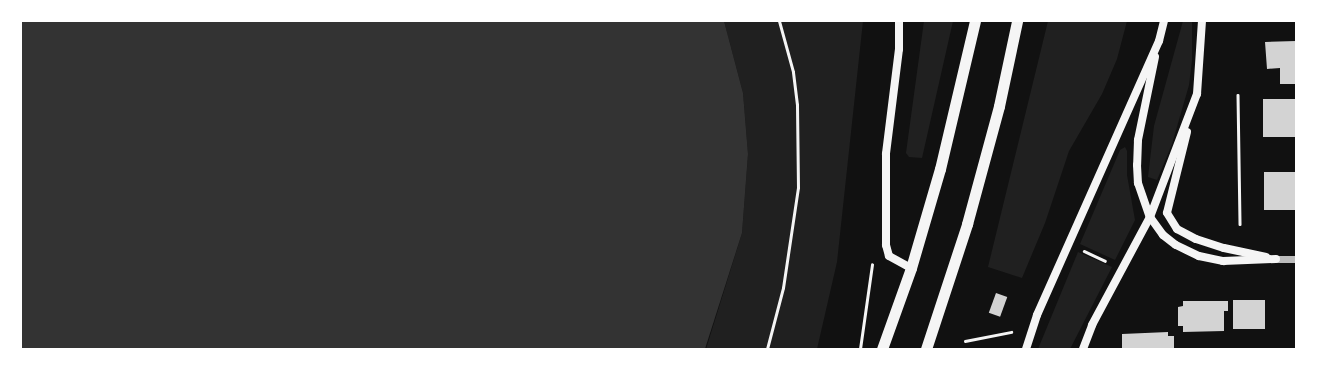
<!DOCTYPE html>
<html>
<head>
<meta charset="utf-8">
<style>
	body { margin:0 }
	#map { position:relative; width:1317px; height:370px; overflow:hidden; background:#111; font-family:Quicksand,sans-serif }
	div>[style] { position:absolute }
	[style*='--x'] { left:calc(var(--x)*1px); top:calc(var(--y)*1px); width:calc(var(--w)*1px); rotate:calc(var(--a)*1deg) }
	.green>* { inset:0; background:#202020 }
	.water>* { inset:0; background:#333 }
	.building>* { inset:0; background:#d3d3d3; transform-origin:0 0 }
	.path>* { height:2.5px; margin:-1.25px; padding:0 1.25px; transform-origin:1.25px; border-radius:1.25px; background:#f5f5f5 }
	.tertiary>* { height:7px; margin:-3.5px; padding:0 3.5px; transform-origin:3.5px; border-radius:3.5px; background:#bcbcbc }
	.secondary>* { height:8px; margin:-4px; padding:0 4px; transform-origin:4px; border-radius:4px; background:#f5f5f5 }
	.trunk>* { height:11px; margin:-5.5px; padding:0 5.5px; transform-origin:5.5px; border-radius:5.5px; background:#f5f5f5 }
	span { translate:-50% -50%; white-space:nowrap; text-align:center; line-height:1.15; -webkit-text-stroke:3px #fff; paint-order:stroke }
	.frame { position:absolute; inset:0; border:22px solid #fff; pointer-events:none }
</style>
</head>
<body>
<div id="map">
	<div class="green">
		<i style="clip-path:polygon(724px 21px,863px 21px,837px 262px,817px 349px,706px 349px,742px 233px,748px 154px,743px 93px)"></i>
		<i style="clip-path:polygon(924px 21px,953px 21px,922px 158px,909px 157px,906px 153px)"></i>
		<i style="clip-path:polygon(1048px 21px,1127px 21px,1117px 59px,1102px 94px,1069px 151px,1045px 223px,1022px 278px,988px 267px)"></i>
		<i style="clip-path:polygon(1183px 21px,1192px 21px,1192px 60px,1189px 85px,1172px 144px,1157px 180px,1148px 177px,1154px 126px)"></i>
		<i style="clip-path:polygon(1125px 147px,1127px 151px,1127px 175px,1135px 220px,1115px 260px,1080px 244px,1120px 150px)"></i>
		<i style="clip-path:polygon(1078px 252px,1112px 267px,1070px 349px,1038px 349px)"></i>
	</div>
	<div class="water">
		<i style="clip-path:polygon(21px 21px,724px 21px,743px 93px,748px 154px,742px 233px,705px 349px,21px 349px)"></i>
	</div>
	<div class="building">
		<i style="clip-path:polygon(1296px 41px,1296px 84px,1280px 84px,1280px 68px,1267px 69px,1265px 42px)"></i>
		<i style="left:1263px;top:99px;width:33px;height:38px"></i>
		<i style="left:1296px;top:172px;width:38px;height:32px;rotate:90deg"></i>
		<i style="left:996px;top:293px;width:12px;height:21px;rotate:20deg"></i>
		<i style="left:1233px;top:300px;width:32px;height:29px"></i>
		<i style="clip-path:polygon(1183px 301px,1228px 301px,1228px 311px,1224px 311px,1224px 331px,1183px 332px,1183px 326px,1178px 326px,1178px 307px,1183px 306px)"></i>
		<i style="clip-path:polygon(1168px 332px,1168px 336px,1174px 336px,1174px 349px,1122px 349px,1122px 334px)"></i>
	</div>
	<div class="path">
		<i style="--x:1238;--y:95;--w:129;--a:89.1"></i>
		<i style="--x:1084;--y:251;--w:23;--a:25"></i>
		<i style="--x:965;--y:341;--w:47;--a:-11.1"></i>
		<i style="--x:767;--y:349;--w:63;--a:-75.3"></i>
		<i style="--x:783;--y:288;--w:101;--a:-81.5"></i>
		<i style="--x:798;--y:188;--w:83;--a:-90.7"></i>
		<i style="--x:797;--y:105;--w:33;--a:-97"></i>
		<i style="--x:793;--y:72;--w:53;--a:-105.4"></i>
		<i style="--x:860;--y:349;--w:85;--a:-81.9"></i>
	</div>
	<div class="tertiary">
		<i style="--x:1276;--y:259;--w:20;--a:0"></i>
	</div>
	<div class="secondary">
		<i style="--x:899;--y:21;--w:28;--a:90"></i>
		<i style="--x:899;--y:49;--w:106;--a:97.1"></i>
		<i style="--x:886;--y:154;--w:91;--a:90"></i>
		<i style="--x:886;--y:245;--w:11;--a:75"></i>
		<i style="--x:889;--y:256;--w:25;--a:29"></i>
		<i style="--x:1155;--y:57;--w:85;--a:101.6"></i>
		<i style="--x:1138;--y:140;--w:25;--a:92"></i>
		<i style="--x:1137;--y:165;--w:18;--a:87"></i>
		<i style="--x:1138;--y:183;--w:36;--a:71"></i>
		<i style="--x:1150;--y:217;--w:22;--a:54"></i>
		<i style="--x:1163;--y:235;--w:16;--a:38"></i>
		<i style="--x:1176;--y:245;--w:25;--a:26"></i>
		<i style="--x:1199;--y:256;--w:25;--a:12"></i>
		<i style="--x:1223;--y:261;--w:53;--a:-2.2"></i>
		<i style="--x:1187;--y:132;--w:83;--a:103.9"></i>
		<i style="--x:1167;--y:213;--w:19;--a:58"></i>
		<i style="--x:1177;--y:229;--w:21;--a:28"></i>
		<i style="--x:1196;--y:239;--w:29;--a:18"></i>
		<i style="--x:1224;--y:248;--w:43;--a:12.1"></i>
		<i style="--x:1026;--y:349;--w:36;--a:-72"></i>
		<i style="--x:1037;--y:315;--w:300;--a:-66"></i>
		<i style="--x:1159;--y:41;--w:21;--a:-76"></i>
		<i style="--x:1083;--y:349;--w:26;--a:-69"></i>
		<i style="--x:1092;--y:325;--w:123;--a:-61.8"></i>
		<i style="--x:1150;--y:217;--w:132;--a:-69.1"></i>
		<i style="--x:1197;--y:94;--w:73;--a:-86.1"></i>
	</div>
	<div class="trunk">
		<i style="--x:882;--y:349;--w:86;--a:-70.3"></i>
		<i style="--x:911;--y:268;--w:103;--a:-73.7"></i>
		<i style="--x:940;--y:169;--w:152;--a:-76.7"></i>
		<i style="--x:926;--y:349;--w:132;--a:-71.8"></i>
		<i style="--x:967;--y:224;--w:122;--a:-74.8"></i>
		<i style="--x:999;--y:106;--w:87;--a:-78"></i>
	</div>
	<div class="frame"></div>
</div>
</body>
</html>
